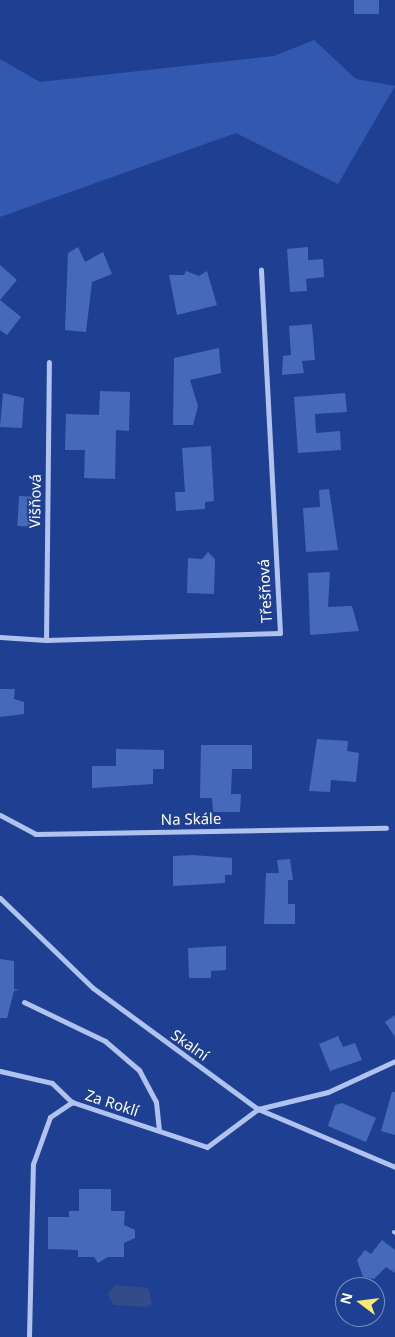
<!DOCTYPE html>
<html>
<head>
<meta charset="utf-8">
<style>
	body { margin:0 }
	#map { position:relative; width:395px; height:1337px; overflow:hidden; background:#1f4092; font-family:"Noto Sans",sans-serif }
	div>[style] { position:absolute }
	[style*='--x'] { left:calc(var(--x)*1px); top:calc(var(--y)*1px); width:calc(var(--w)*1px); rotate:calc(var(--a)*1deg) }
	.green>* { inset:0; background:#3259af }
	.water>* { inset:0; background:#334c89 }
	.building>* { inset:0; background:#4769b9; transform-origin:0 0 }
	.service>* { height:4px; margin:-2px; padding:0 2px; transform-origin:2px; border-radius:2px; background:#b0c3ee }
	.minor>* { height:5px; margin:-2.5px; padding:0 2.5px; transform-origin:2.5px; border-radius:2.5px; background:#b0c3ee }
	span { translate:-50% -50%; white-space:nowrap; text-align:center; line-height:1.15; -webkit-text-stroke:4px #1f4092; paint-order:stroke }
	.street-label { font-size:15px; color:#fff }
	.north { position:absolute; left:335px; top:1277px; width:50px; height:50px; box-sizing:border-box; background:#1f4092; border:1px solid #798cbe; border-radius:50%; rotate:285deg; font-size:14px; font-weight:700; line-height:20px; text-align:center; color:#fff }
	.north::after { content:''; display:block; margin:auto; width:18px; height:22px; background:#fce870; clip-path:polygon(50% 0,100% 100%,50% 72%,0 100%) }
</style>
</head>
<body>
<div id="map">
	<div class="green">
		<i style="clip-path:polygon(314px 40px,356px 79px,395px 86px,338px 184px,236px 133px,0 217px,0 59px,40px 82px,274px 56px)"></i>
	</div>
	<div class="water">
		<i style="clip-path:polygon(116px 1285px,148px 1288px,152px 1303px,147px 1307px,114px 1305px,107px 1294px)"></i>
	</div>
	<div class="building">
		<i style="left:354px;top:0;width:25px;height:14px"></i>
		<i style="clip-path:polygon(78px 247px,85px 262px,103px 252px,112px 274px,92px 282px,86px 332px,65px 330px,68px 253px)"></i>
		<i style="clip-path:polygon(308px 247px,308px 260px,323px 259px,324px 277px,306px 279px,307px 291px,290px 292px,287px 249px)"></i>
		<i style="clip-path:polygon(0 265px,17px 280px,0 300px,21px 317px,7px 335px,0 330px)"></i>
		<i style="clip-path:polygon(186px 271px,199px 276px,207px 271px,217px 305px,177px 315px,169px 275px,184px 275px)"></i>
		<i style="clip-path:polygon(312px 324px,315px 360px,302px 361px,304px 373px,282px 375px,283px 356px,291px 355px,289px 326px)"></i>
		<i style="clip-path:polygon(219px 348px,221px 373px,190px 380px,198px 406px,193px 425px,173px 425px,174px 358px)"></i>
		<i style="clip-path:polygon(100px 391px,130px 392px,129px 431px,116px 430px,115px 479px,84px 478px,85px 450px,65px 450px,66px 414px,99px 415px)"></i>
		<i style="clip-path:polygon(3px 393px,24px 398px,22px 428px,0 427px)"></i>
		<i style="clip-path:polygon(345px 393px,347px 412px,315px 414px,316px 433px,340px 431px,341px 450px,298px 453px,294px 397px)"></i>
		<i style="clip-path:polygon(211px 446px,214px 501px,205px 502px,205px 509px,176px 511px,175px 492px,185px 492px,182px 448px)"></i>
		<i style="clip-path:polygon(329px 489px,338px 550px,306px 552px,303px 508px,320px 507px,319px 490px)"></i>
		<i style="left:19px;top:496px;width:20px;height:30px;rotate:3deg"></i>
		<i style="clip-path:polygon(208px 552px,215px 559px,214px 594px,187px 593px,188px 558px,202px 559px)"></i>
		<i style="clip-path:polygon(330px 572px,328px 607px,352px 606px,359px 631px,310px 635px,308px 573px)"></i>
		<i style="clip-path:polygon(0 689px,15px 689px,14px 699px,24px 702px,24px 714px,0 717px)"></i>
		<i style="clip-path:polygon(317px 739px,348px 741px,347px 751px,359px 753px,356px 782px,331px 780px,330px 792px,309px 791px)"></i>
		<i style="clip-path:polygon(201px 745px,252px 745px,252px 769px,232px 769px,231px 794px,241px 794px,240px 812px,213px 812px,212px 798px,200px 798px)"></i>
		<i style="clip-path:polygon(116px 749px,164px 750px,164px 769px,153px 769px,153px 784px,92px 788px,92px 766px,116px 766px)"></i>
		<i style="clip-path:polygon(192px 855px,232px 858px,232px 875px,225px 875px,225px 883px,173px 886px,173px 856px)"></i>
		<i style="clip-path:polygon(290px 859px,293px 880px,288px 880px,288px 904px,295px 904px,295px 924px,264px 924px,266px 873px,279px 873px,277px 860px)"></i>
		<i style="clip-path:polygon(226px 946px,226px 970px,211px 971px,211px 978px,189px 978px,188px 948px)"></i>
		<i style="clip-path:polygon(0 959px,14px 961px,14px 989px,19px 990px,14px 991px,7px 1018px,0 1018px)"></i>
		<i style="clip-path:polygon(395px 1015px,395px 1037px,385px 1022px)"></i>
		<i style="clip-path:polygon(338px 1036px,343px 1047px,355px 1043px,362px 1060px,330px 1071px,319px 1044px)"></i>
		<i style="clip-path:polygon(392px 1092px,395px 1092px,395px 1135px,381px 1131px)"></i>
		<i style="clip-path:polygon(342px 1103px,376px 1118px,366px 1142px,328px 1126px,335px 1105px)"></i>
		<i style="clip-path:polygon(79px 1189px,111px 1189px,111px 1211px,125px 1211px,124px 1225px,135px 1230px,135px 1238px,124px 1243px,124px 1257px,108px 1257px,98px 1263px,94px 1257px,78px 1257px,78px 1250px,48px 1249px,48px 1217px,69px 1217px,69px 1211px,79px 1211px)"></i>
		<i style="clip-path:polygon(382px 1240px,395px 1250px,395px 1273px,386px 1267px,374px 1279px,363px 1277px,357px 1260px,365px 1250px,371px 1254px)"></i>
	</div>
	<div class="service">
		<i style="--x:394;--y:1232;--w:1;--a:45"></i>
	</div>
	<div class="minor">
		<i style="--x:0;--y:637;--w:46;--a:3.7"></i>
		<i style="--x:46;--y:640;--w:234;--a:-1.7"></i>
		<i style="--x:280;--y:633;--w:364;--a:-93"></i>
		<i style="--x:46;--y:640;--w:278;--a:-89.4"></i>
		<i style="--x:0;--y:815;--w:40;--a:28"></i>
		<i style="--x:35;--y:834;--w:351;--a:-1"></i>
		<i style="--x:0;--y:898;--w:129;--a:44.1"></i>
		<i style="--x:93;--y:988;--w:205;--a:36.3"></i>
		<i style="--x:258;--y:1109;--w:149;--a:22.9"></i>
		<i style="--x:24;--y:1002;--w:90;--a:25.7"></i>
		<i style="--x:105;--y:1041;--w:45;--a:40.5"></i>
		<i style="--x:139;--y:1070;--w:36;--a:62"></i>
		<i style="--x:156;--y:1102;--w:29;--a:84"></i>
		<i style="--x:0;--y:1071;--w:53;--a:13"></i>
		<i style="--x:52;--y:1083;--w:28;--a:44"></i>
		<i style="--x:29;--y:1337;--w:173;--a:-88.7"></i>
		<i style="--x:33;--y:1164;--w:50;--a:-70.1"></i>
		<i style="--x:50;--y:1117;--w:27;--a:-34"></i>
		<i style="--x:72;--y:1102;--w:142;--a:18.4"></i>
		<i style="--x:207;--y:1147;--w:64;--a:-36.7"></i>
		<i style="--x:258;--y:1109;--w:72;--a:-13.7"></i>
		<i style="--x:328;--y:1092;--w:74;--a:-24.8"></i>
	</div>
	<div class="street-label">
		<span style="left:35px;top:501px;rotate:-89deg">Višňová</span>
		<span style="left:265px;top:591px;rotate:-93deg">Třešňová</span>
		<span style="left:191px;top:819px;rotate:-1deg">Na Skále</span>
		<span style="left:190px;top:1045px;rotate:35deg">Skalní</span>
		<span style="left:112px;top:1103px;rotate:18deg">Za Roklí</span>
	</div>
	<div class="north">N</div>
</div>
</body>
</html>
